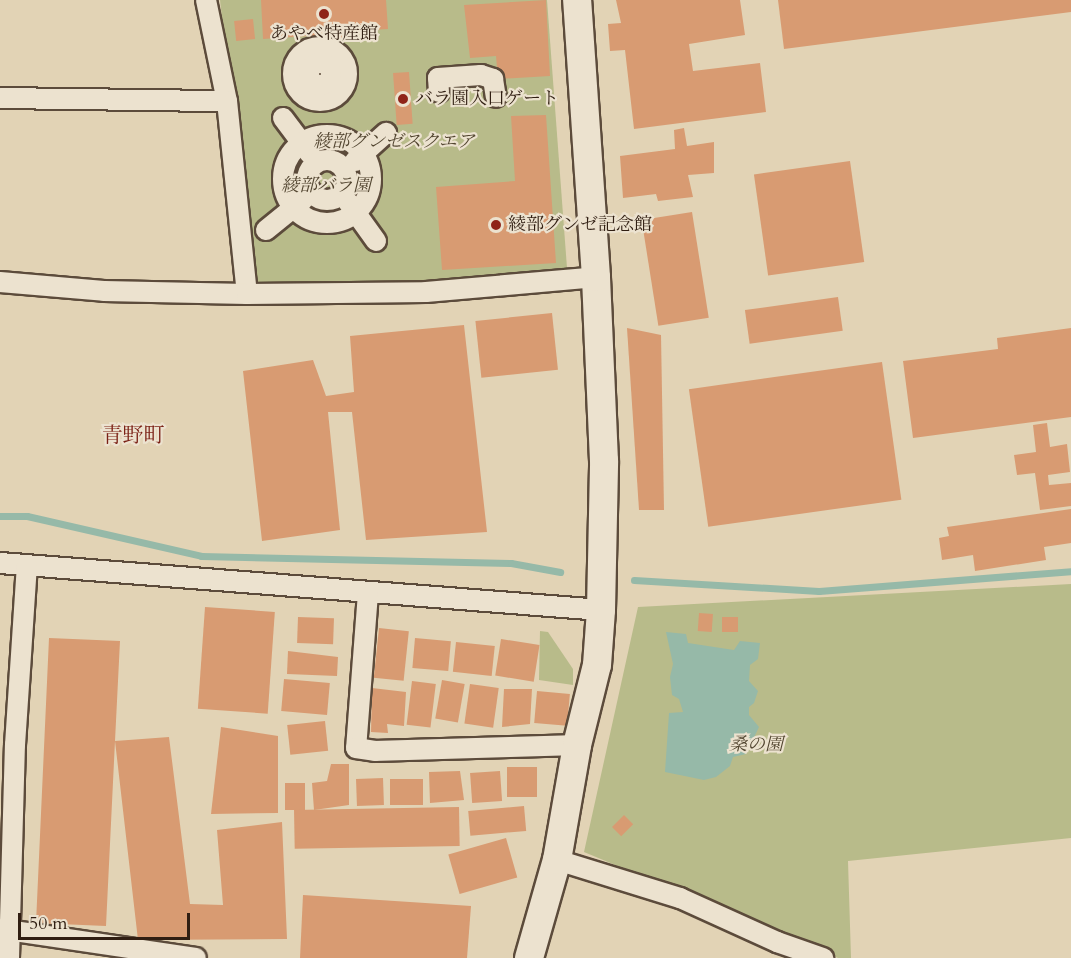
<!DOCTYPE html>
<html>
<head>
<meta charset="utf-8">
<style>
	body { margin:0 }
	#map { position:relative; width:1071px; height:958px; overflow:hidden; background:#e2d3b5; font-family:Cardo,"Noto Serif JP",serif }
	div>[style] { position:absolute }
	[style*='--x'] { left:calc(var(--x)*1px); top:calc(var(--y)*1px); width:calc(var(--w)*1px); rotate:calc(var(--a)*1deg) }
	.green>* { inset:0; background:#b8bb8a }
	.water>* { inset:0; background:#96b9a8 }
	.stream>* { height:7px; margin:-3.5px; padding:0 3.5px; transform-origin:3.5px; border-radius:3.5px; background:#96b9a8 }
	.building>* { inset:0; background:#d89b72; transform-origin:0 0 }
	.roads { filter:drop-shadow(2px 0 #5c4b3b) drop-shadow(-2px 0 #5c4b3b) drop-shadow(0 2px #5c4b3b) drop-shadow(0 -2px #5c4b3b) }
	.street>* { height:20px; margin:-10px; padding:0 10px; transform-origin:10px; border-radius:10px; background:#ece2cf }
	.street>.ring { margin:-10px; padding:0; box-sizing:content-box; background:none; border:20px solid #ece2cf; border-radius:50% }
	.secondary>* { height:28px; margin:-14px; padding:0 14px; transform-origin:14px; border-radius:14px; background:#ece2cf }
	.dots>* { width:16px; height:16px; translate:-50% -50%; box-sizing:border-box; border:3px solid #ece2cf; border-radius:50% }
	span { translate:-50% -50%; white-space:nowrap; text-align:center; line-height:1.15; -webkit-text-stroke:4.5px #ece2cf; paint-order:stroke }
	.poi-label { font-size:18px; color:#301e12 }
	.left { translate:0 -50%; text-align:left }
	.park-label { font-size:18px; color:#524530; font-style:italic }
	.quarter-label { font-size:21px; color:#7a1f14 }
	.scale { position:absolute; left:18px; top:913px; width:172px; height:27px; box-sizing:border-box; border:3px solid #301e12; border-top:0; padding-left:8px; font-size:18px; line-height:21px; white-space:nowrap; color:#301e12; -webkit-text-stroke:4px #ece2cf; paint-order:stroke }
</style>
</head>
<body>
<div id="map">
	<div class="green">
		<i style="clip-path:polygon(220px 0,547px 0,567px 268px,392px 283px,257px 283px,248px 247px)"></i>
		<i style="clip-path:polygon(1071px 584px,1071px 838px,848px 861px,851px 958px,838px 958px,584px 852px,638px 607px)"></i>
		<i style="clip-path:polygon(540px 631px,548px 632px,573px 669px,573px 685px,539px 680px)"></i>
	</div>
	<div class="water">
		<i style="clip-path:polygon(666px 632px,686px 634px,688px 643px,734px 650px,740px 641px,760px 643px,758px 659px,750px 665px,749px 681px,758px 691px,754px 703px,749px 707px,749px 715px,759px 727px,746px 754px,733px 757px,730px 766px,716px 777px,704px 780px,665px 772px,669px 713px,683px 712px,679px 699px,672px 695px,670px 677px,673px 664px)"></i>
	</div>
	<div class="stream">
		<i style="--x:0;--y:516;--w:27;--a:0"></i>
		<i style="--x:27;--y:516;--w:179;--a:12.9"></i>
		<i style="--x:201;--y:556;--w:310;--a:1.3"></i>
		<i style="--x:511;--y:563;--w:50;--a:10.4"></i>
		<i style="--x:634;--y:580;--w:185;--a:3.4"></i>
		<i style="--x:819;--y:591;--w:253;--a:-4.5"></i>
	</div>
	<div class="building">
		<i style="clip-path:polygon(261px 0,386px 0,388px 29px,354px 31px,355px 41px,308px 44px,308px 36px,263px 39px)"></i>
		<i style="clip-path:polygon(546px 0,550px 76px,498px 79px,496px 56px,470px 58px,464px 5px)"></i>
		<i style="clip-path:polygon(616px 0,740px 0,745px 35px,689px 44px,693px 71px,760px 63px,766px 112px,634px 129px,625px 50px,610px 51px,608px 24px,621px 23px)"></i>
		<i style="clip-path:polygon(778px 0,1071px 0,1071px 12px,784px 49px)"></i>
		<i style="left:253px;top:19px;width:20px;height:19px;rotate:84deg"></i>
		<i style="left:409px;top:72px;width:52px;height:16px;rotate:86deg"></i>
		<i style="clip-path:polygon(546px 115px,556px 263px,442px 270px,436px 187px,515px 181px,511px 116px)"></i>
		<i style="clip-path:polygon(684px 128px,687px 146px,714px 142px,714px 173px,688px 175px,693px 197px,658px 201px,656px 194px,623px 198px,620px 156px,675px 149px,674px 130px)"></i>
		<i style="left:850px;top:161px;width:102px;height:97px;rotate:82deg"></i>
		<i style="left:692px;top:212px;width:107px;height:51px;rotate:81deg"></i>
		<i style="left:838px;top:297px;width:34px;height:94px;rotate:82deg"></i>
		<i style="left:552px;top:313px;width:57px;height:77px;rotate:84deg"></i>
		<i style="clip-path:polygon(464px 325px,487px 532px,366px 540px,352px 412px,328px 412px,340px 530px,262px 541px,243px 371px,313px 360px,326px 396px,354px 392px,350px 336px)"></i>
		<i style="clip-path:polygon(627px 328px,661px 335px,664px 510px,639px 510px)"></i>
		<i style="clip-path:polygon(1071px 328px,1071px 417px,913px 438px,903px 361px,998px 349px,997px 338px)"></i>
		<i style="left:882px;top:362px;width:139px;height:195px;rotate:82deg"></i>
		<i style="clip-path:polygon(1047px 423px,1050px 447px,1067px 444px,1070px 472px,1048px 475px,1049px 485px,1071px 483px,1071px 506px,1040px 510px,1035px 473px,1017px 475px,1014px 455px,1036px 452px,1033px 425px)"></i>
		<i style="clip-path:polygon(1071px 509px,1071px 543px,1044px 547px,1046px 560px,975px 571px,973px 555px,942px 560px,939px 538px,949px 536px,947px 527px)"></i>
		<i style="left:205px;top:607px;width:70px;height:102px;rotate:4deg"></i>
		<i style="left:699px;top:613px;width:14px;height:18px;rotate:4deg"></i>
		<i style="left:298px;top:617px;width:36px;height:26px;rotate:2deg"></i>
		<i style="left:722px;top:617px;width:16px;height:15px"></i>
		<i style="left:379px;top:628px;width:30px;height:50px;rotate:6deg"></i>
		<i style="clip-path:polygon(49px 638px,120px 641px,115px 741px,169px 737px,190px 904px,223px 905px,217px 830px,282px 822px,287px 939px,138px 940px,115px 741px,106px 926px,36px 923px)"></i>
		<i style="left:415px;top:638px;width:36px;height:30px;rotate:5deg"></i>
		<i style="left:501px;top:639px;width:39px;height:37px;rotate:9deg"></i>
		<i style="left:456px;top:642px;width:39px;height:30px;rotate:6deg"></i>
		<i style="clip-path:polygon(288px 651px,338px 657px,337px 676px,287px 674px)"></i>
		<i style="left:284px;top:679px;width:46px;height:32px;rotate:5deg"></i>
		<i style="left:442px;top:680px;width:23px;height:39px;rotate:10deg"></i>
		<i style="left:412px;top:681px;width:24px;height:44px;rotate:7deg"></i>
		<i style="left:470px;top:684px;width:29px;height:40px;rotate:8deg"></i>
		<i style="clip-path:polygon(372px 688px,406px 692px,404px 726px,387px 724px,388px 733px,371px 732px)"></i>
		<i style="clip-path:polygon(504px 689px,532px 689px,530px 724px,502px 727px)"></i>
		<i style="left:537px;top:691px;width:33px;height:32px;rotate:5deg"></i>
		<i style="left:325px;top:721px;width:30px;height:38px;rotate:84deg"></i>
		<i style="clip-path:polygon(221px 727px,278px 736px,278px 813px,211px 814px)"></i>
		<i style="clip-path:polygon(331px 764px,349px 764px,349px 805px,314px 810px,312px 783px,327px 781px)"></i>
		<i style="left:507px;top:767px;width:30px;height:30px"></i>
		<i style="clip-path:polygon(460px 771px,464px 800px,430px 803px,429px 772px)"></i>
		<i style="left:500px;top:771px;width:30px;height:30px;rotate:86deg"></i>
		<i style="left:383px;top:778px;width:27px;height:27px;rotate:88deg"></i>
		<i style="left:390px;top:779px;width:33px;height:26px"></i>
		<i style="left:285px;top:783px;width:20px;height:27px"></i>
		<i style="left:524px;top:806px;width:25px;height:56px;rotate:85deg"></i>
		<i style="left:459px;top:807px;width:39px;height:165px;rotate:89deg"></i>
		<i style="left:624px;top:815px;width:13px;height:17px;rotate:45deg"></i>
		<i style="left:506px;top:838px;width:41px;height:60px;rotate:74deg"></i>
		<i style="clip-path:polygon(303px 895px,471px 906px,467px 958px,300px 958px)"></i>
	</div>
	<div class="roads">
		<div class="street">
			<i style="--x:206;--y:0;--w:103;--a:78.3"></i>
			<i style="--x:227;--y:101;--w:194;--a:84.1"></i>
			<i class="ring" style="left:293px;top:47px;width:34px;height:34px"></i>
			<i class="ring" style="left:309px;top:63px;width:2px;height:2px"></i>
			<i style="--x:439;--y:92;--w:14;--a:-94"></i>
			<i style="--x:438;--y:78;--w:43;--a:-4"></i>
			<i style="--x:481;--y:75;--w:13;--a:18"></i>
			<i style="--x:493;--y:79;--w:18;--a:81"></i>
			<i style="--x:0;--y:98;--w:227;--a:0.8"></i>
			<i style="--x:283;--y:118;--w:45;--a:53.1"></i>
			<i class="ring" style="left:283px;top:135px;width:68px;height:68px"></i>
			<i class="ring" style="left:307px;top:160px;width:20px;height:20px"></i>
			<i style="--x:355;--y:161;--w:42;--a:-42.1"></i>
			<i style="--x:348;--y:202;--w:48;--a:54.3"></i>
			<i style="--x:266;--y:230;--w:48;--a:-39"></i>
			<i style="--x:0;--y:282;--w:104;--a:4.9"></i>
			<i style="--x:104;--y:291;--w:143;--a:1.2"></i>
			<i style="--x:247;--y:294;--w:179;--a:-0.6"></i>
			<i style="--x:426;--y:292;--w:171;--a:-5"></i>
			<i style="--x:0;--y:563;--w:603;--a:4.47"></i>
			<i style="--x:368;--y:593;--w:155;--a:94.4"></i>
			<i style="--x:356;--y:748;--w:19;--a:9"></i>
			<i style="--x:375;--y:751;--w:202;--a:-1.7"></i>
			<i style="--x:557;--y:860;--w:129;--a:17.2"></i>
			<i style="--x:680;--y:898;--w:107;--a:24.4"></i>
			<i style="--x:777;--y:942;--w:49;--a:19.2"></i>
			<i style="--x:0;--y:929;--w:198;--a:8.4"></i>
			<i style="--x:9;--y:958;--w:213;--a:-88.4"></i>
			<i style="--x:15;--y:745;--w:180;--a:-86.2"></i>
		</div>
		<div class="secondary">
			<i style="--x:529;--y:958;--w:102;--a:-74.1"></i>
			<i style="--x:557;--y:860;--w:117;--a:-80.1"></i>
			<i style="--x:577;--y:745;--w:82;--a:-76"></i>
			<i style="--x:597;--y:665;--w:55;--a:-85.8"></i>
			<i style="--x:601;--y:610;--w:149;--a:-88.8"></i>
			<i style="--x:604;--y:461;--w:184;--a:-92.5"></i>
			<i style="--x:596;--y:277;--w:278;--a:-93.9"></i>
		</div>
	</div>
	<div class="dots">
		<i style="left:324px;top:14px;background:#8f2418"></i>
		<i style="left:403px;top:99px;background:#8f2418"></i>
		<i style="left:496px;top:225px;background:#8f2418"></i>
	</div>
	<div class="poi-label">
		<span style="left:324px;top:34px">あやべ特産館</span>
		<span class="left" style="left:415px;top:99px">バラ園入口ゲート</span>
		<span class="left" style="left:508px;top:225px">綾部グンゼ記念館</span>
	</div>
	<div class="park-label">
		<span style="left:394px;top:142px">綾部グンゼスクエア</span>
		<span style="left:326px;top:186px">綾部バラ園</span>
		<span style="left:756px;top:745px">桑の園</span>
	</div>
	<div class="quarter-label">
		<span style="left:133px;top:436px">青野町</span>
	</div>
	<div class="scale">50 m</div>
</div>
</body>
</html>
